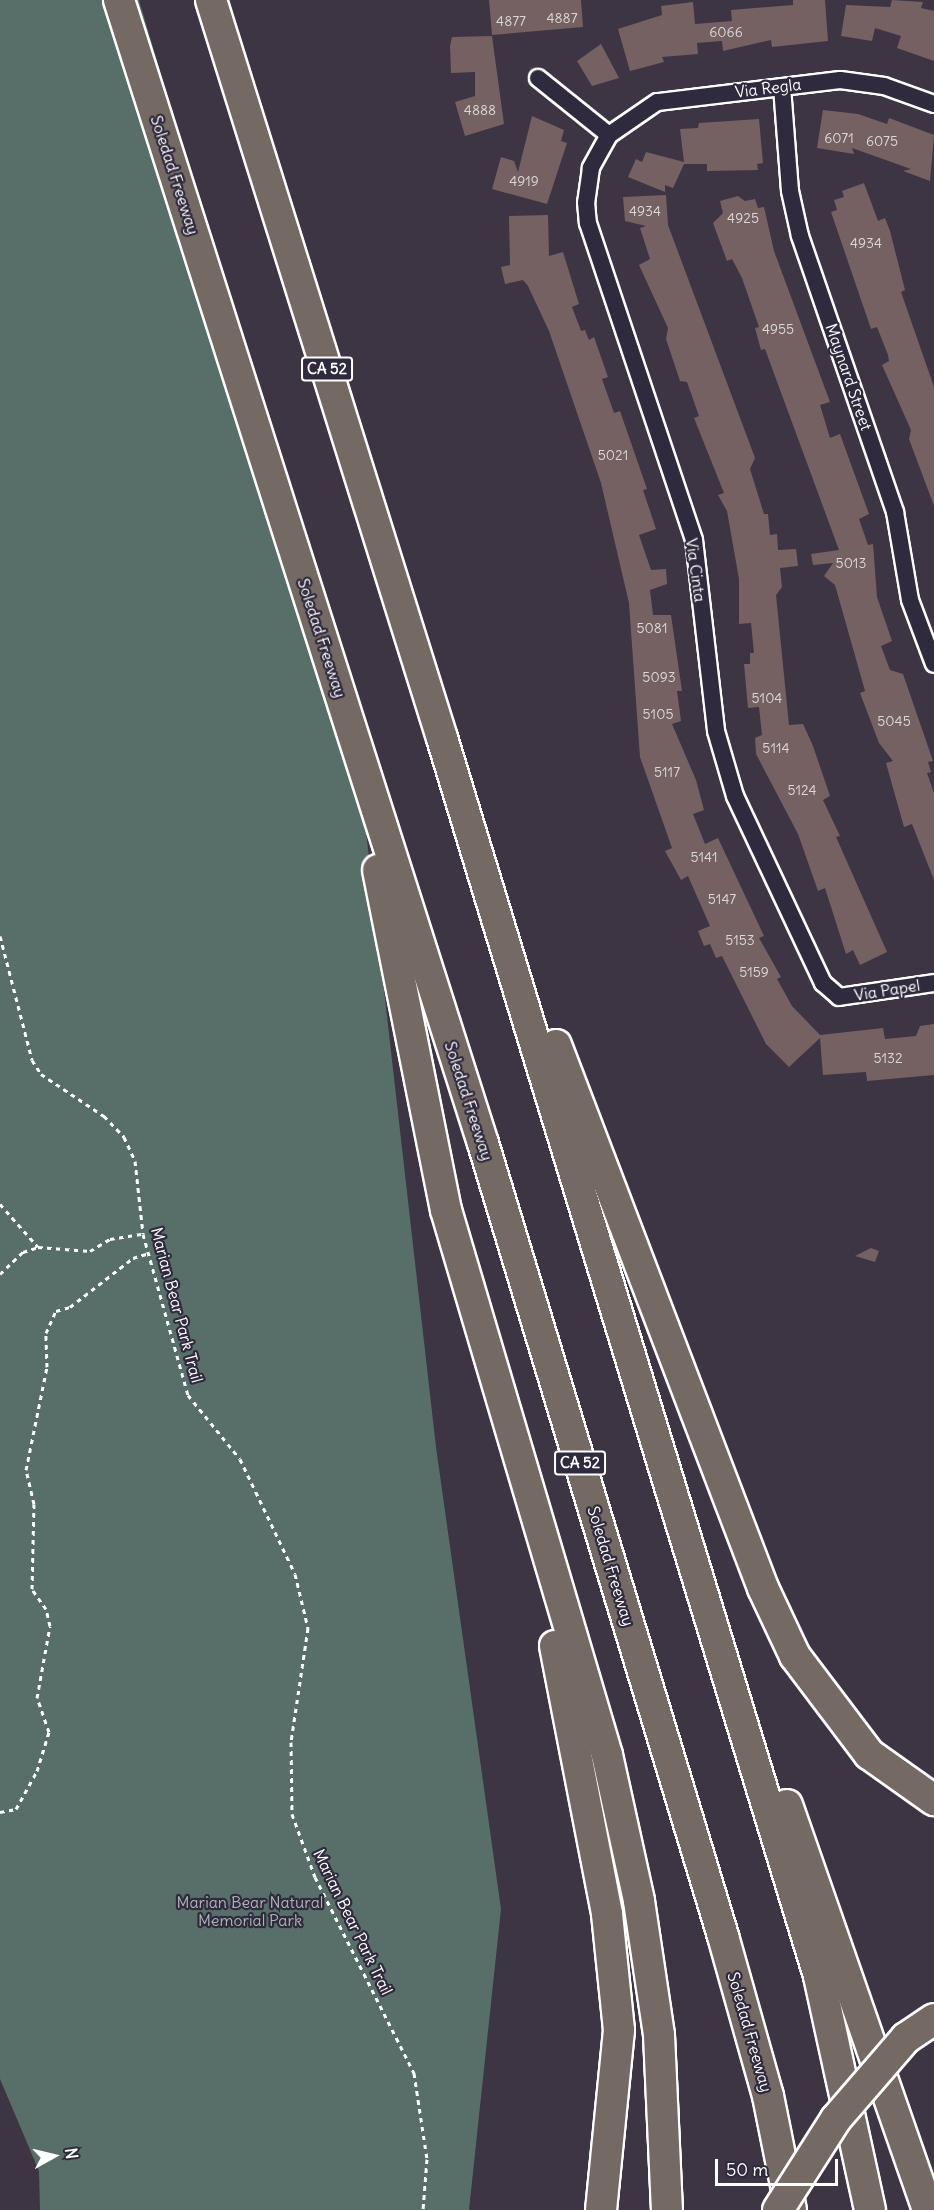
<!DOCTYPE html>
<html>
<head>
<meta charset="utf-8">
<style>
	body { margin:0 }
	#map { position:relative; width:934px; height:2210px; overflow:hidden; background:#3d3544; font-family:Delius,sans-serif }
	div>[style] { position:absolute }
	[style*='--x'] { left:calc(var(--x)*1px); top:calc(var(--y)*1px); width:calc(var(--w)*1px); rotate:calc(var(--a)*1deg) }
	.green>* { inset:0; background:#586e68 }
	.building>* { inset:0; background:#756162 }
	.path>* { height:3px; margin-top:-1.5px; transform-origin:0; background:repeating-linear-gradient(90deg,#fff 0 4.5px,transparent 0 9px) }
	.roads { filter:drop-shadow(2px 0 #fff) drop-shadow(-2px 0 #fff) drop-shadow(0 2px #fff) drop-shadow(0 -2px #fff) }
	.street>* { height:16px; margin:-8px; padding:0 8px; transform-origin:8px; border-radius:8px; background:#2f2a3d }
	.highway>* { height:30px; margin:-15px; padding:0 15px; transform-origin:15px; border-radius:15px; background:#756964 }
	.bridges { filter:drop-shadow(2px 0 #fff) drop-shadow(-2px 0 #fff) drop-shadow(0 2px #fff) drop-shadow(0 -2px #fff) }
	.highway-bridge>* { height:30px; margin:-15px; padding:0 15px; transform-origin:15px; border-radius:15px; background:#756964 }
	span { translate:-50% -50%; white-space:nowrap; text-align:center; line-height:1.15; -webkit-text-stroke:4.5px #2f2a3d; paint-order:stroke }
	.number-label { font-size:14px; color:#dcd8d8 }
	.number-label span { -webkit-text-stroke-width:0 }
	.shield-label span { padding:2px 4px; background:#2f2a3d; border:2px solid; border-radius:4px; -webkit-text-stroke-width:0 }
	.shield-label { font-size:15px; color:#fff; font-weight:700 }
	.street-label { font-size:16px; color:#fff }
	.park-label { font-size:16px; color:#acb6b4 }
	.north { position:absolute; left:24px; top:2126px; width:60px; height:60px; -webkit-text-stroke:4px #2f2a3d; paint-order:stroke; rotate:82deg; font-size:16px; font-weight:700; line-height:24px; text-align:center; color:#fff }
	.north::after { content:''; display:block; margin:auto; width:21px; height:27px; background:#fff; clip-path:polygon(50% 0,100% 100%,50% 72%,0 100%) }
	.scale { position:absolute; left:715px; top:2159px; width:123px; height:27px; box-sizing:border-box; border:3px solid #fff; border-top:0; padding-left:8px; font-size:18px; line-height:21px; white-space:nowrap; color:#fff; -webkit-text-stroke:4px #2f2a3d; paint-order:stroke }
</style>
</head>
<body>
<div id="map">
	<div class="green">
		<i style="clip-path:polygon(0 0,139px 0,354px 726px,436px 1447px,501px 1909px,469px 2210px,40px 2210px,39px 2171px,0 2079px)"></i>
	</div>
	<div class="building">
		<i style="clip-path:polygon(489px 0,581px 0,583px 27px,492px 35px)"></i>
		<i style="clip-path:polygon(793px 0,825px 0,828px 41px,772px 47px,771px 40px,723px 51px,722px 41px,697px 43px,698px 54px,662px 57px,664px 62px,630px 71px,618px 29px,662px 15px,661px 6px,693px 2px,695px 24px,732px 21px,731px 10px,793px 5px)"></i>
		<i style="clip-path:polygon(892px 0,923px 2px,921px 8px,934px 11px,934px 61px,897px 48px,901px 36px,875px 28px,872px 41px,841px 36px,846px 5px,890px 7px)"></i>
		<i style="clip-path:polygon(492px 36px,504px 124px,465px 136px,455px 102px,475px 96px,475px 72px,451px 73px,450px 46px,452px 37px)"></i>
		<i style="clip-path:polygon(601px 44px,619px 78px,592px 86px,577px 61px)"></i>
		<i style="clip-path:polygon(823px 110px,858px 114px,887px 124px,889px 118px,934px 135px,930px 181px,903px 171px,911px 169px,852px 148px,854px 154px,817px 148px)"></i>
		<i style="clip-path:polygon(532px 116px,564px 130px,561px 141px,567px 143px,547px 204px,492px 189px,501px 157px,514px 161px,518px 172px)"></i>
		<i style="clip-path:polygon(759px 119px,763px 163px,757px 164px,758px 170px,707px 171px,707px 164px,684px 164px,673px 188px,665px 185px,665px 192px,628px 177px,636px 159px,642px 162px,646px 152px,684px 162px,680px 129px,698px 128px,699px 123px)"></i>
		<i style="clip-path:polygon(864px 183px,878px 221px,885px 218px,890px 231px,905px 290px,901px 292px,934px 387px,934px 506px,909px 439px,911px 430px,882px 365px,889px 361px,888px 355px,877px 327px,871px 329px,831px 212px,837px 210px,834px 200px,844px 197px,842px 191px)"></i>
		<i style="clip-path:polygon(666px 195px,668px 225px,755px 458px,750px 469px,764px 514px,768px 514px,770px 535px,777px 534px,778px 550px,796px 549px,798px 566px,780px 568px,782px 587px,776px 595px,789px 725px,803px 724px,813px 746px,830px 796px,823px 800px,840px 836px,836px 837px,887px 952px,860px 965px,853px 950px,846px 954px,825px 888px,818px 891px,798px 834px,756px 754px,755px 738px,762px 735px,759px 707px,748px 708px,744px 664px,750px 664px,750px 653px,754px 653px,751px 623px,739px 624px,739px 579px,727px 511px,718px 495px,724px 493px,694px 418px,699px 416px,687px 382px,680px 381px,666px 339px,668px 328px,639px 265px,650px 259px,640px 228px,646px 226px,625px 221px,623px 197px)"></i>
		<i style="clip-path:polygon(738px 196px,745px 201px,755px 199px,758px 208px,764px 207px,774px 251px,830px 402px,820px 405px,830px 438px,840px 434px,869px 514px,859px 519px,868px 545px,873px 544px,877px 597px,892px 641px,881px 646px,890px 670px,903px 674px,933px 761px,928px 762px,931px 772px,927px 773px,934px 793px,934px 880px,912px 824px,904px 827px,886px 763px,893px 761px,879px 743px,860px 693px,865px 691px,835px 585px,824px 576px,833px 563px,813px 565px,811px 554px,839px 550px,765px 349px,761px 350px,755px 328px,759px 327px,742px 278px,732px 259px,727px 261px,713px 223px,723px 213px,720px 201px)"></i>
		<i style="clip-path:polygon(548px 215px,549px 256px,563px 252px,579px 304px,572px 307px,581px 331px,585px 330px,589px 340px,594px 337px,608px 377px,602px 379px,614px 413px,620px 411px,647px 489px,643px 490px,656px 529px,639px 535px,651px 570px,666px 569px,667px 584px,650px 590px,653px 615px,671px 615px,682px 691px,677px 691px,681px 721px,672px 724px,696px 780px,704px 810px,693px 814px,705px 844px,718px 838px,764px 936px,759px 938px,781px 977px,777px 979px,792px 1006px,820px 1035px,883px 1028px,885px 1039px,916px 1036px,920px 1026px,934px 1024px,934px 1075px,867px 1081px,866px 1072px,823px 1075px,820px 1038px,789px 1067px,766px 1044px,722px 956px,716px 958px,710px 944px,704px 946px,698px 931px,710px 926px,688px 876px,681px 880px,665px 851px,672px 848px,640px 757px,629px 603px,601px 483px,549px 331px,528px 286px,523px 280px,505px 284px,501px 267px,510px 265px,509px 216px)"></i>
		<i style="clip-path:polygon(871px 1248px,879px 1251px,875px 1262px,855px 1256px)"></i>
	</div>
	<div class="path">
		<i style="--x:0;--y:936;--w:128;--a:75.5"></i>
		<i style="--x:32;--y:1060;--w:17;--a:57"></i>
		<i style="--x:41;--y:1074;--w:76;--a:33.7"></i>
		<i style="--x:104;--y:1116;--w:29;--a:46"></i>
		<i style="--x:124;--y:1137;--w:26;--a:65"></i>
		<i style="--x:135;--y:1161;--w:73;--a:83.7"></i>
		<i style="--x:143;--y:1234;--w:167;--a:74.4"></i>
		<i style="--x:188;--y:1395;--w:82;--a:50.9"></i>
		<i style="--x:240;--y:1459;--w:127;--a:64.4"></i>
		<i style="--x:295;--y:1574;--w:56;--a:76.5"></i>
		<i style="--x:308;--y:1628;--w:115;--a:98.5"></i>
		<i style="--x:291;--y:1742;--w:72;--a:89.2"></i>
		<i style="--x:292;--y:1814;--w:67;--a:69.9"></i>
		<i style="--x:315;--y:1877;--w:220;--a:63.2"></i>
		<i style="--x:414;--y:2073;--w:87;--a:81.4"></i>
		<i style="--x:427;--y:2159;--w:51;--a:94.5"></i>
		<i style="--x:0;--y:1204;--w:57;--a:48.5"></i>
		<i style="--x:0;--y:1274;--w:32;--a:-44"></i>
		<i style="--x:23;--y:1252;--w:16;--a:-18"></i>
		<i style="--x:38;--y:1247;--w:52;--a:4.4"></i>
		<i style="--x:90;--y:1251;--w:23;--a:-31"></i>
		<i style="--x:110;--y:1239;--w:33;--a:-9"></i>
		<i style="--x:0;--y:1812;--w:16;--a:-11"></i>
		<i style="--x:16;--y:1809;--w:43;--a:-61.1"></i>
		<i style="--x:37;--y:1771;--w:41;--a:-72.9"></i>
		<i style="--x:49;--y:1732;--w:36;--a:-109"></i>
		<i style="--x:37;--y:1698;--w:73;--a:-79.8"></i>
		<i style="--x:50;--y:1626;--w:17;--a:-103"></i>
		<i style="--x:46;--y:1609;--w:24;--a:-125"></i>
		<i style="--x:32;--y:1589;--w:85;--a:-88.7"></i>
		<i style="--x:34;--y:1504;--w:35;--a:-103"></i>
		<i style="--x:26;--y:1470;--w:105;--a:-78.5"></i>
		<i style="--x:47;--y:1367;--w:34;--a:-92"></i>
		<i style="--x:46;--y:1333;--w:24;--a:-66"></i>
		<i style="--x:56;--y:1311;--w:15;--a:-16"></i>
		<i style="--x:70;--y:1307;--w:80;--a:-37.9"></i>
		<i style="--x:133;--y:1258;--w:17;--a:-17"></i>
	</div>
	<div class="roads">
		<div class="street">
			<i style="--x:538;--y:78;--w:91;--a:38.8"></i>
			<i style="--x:782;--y:87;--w:104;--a:85.6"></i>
			<i style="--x:790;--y:191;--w:46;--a:77.5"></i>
			<i style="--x:800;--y:236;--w:292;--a:71"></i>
			<i style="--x:895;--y:512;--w:89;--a:80.3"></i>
			<i style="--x:910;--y:600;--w:68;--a:69.4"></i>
			<i style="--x:934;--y:104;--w:53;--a:-160.2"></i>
			<i style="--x:884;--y:86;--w:44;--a:-172.2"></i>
			<i style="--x:840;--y:80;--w:184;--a:173.1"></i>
			<i style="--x:657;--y:102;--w:58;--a:145.5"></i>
			<i style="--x:609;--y:135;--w:38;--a:119"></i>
			<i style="--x:591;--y:168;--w:34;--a:98"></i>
			<i style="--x:586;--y:202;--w:21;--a:85"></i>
			<i style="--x:588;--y:223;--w:334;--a:71.5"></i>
			<i style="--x:694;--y:540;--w:192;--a:83.4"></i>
			<i style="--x:716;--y:731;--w:68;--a:73.7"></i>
			<i style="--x:735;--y:796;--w:207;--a:64.8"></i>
			<i style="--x:823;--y:983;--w:21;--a:41"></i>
			<i style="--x:839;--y:997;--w:96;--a:-8.4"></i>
		</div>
		<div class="highway">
			<i style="--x:119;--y:0;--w:1200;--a:72.34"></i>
			<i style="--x:483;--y:1143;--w:829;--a:73.16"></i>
			<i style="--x:723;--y:1936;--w:166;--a:74.3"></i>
			<i style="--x:768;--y:2096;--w:116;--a:78.6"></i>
			<i style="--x:211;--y:0;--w:773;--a:72.62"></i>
			<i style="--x:442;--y:738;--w:1294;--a:73.06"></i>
			<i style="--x:819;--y:1976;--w:239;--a:77.7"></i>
			<i style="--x:378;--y:870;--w:347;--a:78.7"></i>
			<i style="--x:446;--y:1210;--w:568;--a:73.54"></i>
			<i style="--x:607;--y:1755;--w:149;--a:77.6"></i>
			<i style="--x:639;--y:1901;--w:135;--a:81.5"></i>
			<i style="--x:659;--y:2035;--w:175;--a:87.4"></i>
			<i style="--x:556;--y:1045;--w:581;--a:69.13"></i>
			<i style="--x:763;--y:1588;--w:75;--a:64.8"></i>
			<i style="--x:795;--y:1656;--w:123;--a:52.9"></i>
			<i style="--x:869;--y:1754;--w:80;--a:35.3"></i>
			<i style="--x:555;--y:1646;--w:273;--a:79"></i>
			<i style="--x:607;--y:1914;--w:117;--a:84.1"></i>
			<i style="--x:619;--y:2030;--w:181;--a:95.7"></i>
			<i style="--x:787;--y:1805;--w:429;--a:70.8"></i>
		</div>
	</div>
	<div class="bridges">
		<div class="highway-bridge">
			<i style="--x:778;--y:2210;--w:108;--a:-57.5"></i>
			<i style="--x:836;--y:2119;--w:107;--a:-49.2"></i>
			<i style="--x:906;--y:2038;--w:34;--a:-34"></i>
		</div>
	</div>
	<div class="number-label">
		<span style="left:562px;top:18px">4887</span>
		<span style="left:511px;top:21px">4877</span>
		<span style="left:726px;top:32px">6066</span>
		<span style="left:480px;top:110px">4888</span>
		<span style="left:839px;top:138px">6071</span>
		<span style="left:882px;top:141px">6075</span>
		<span style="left:524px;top:181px">4919</span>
		<span style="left:645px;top:211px">4934</span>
		<span style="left:743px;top:218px">4925</span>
		<span style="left:866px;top:243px">4934</span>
		<span style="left:778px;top:329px">4955</span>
		<span style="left:613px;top:455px">5021</span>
		<span style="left:851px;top:563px">5013</span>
		<span style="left:652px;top:628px">5081</span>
		<span style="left:659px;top:677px">5093</span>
		<span style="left:767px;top:698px">5104</span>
		<span style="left:658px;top:714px">5105</span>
		<span style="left:894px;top:721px">5045</span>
		<span style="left:776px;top:748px">5114</span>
		<span style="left:667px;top:772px">5117</span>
		<span style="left:802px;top:790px">5124</span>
		<span style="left:704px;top:857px">5141</span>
		<span style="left:722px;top:899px">5147</span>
		<span style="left:740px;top:940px">5153</span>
		<span style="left:754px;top:972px">5159</span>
		<span style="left:888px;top:1058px">5132</span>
	</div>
	<div class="shield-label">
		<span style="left:327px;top:369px">CA 52</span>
		<span style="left:580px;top:1463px">CA 52</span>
	</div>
	<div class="street-label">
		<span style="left:768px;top:88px;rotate:-7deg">Via Regla</span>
		<span style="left:175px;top:175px;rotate:72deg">Soledad Freeway</span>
		<span style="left:849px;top:377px;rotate:71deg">Maynard Street</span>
		<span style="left:696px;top:570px;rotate:82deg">Via Cinta</span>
		<span style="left:322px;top:638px;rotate:72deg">Soledad Freeway</span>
		<span style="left:887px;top:990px;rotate:-9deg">Via Papel</span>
		<span style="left:469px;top:1101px;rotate:72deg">Soledad Freeway</span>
		<span style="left:177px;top:1305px;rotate:75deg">Marian Bear Park Trail</span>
		<span style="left:611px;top:1566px;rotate:73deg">Soledad Freeway</span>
		<span style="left:353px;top:1922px;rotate:64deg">Marian Bear Park Trail</span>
		<span style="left:750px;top:2032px;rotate:74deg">Soledad Freeway</span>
	</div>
	<div class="park-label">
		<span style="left:250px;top:1911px">Marian Bear Natural<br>Memorial Park</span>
	</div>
	<div class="north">N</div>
	<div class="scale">50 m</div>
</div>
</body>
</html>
